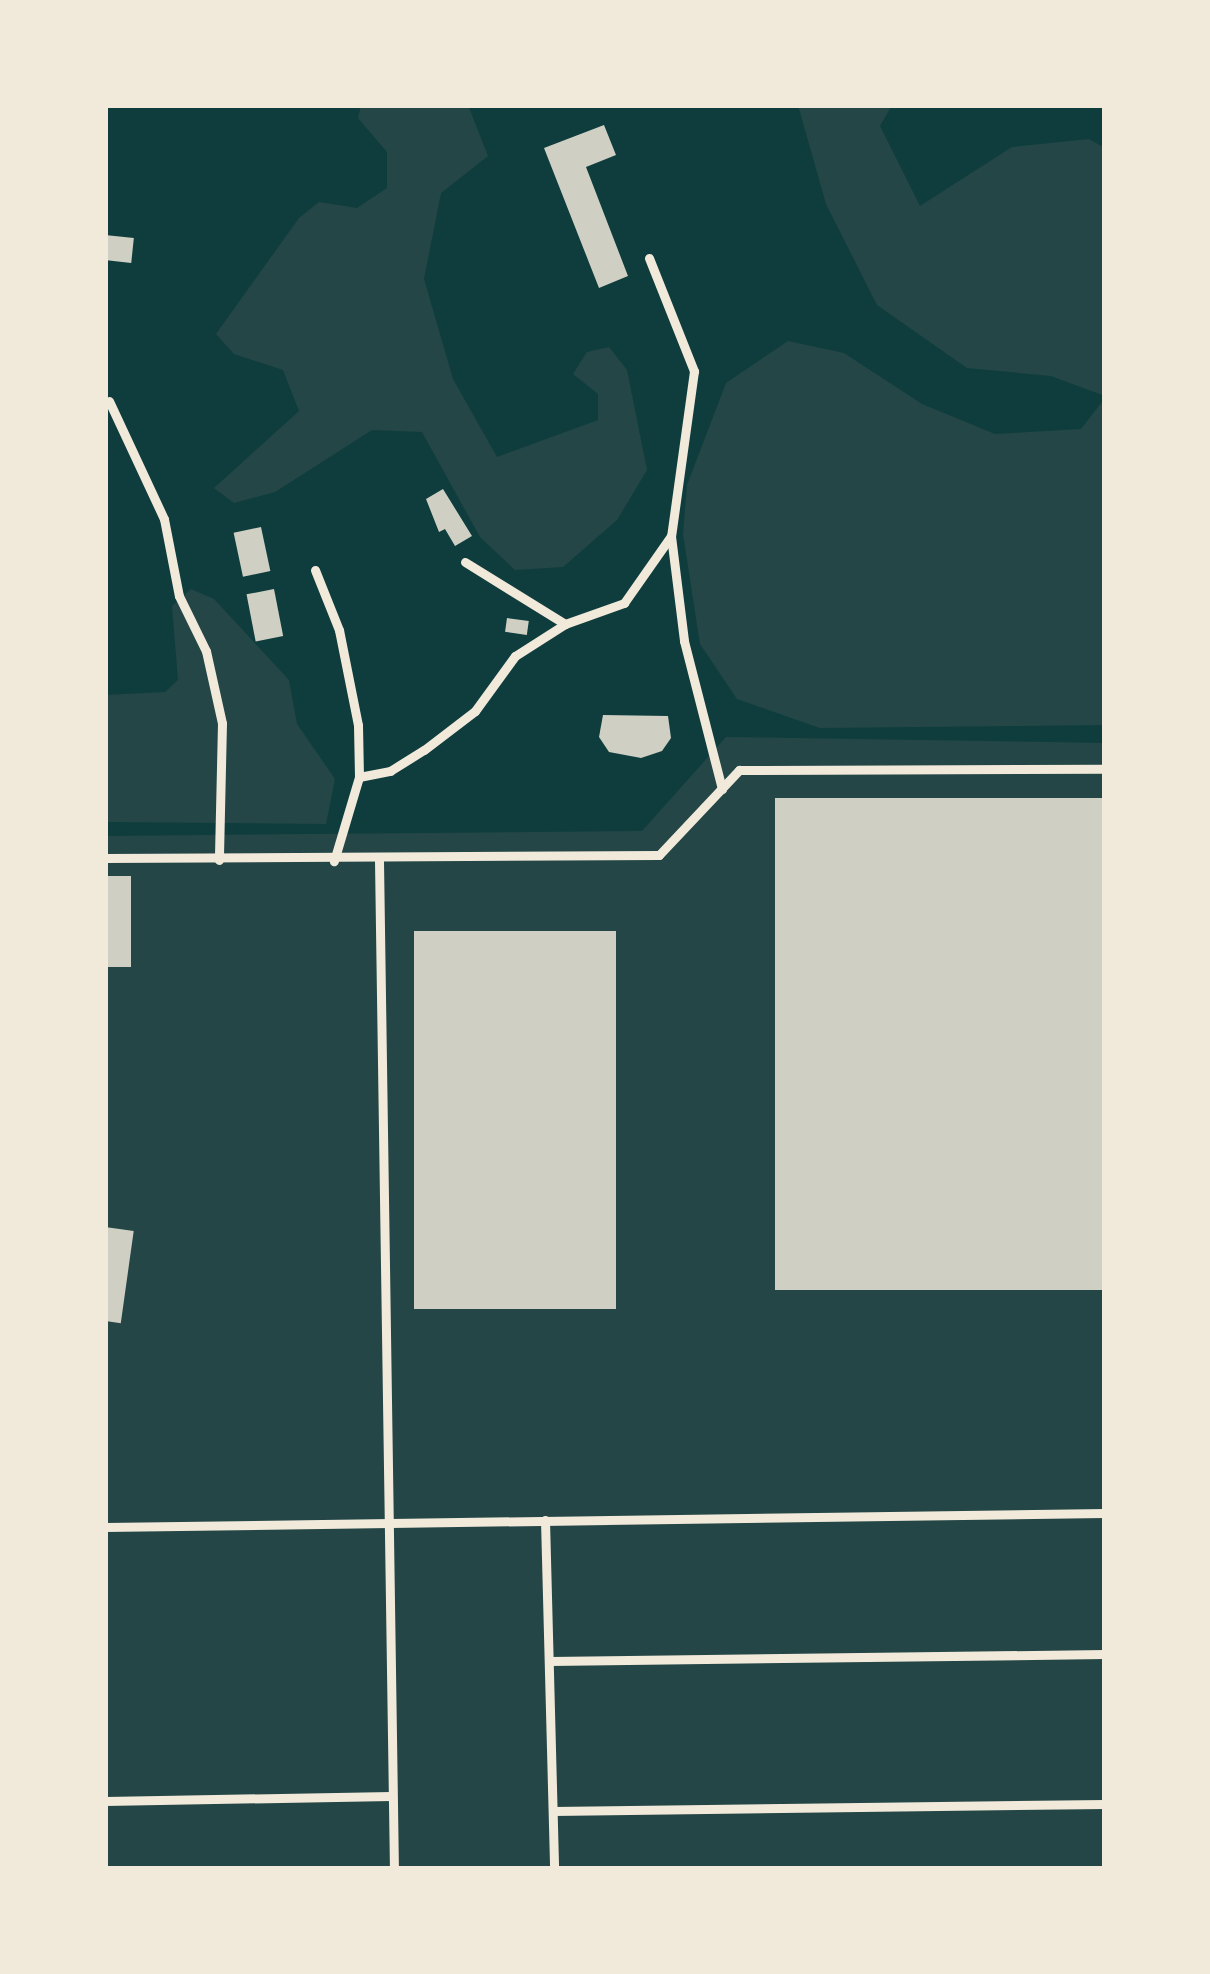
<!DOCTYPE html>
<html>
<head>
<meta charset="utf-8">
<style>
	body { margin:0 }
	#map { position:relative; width:1210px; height:1974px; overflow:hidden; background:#0f3d3e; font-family:"Nunito Sans",sans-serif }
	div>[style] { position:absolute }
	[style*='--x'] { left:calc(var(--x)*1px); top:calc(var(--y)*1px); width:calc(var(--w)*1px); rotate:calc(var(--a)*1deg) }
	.green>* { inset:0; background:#244646 }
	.building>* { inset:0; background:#cfcfc3; transform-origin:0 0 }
	.service>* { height:9px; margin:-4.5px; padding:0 4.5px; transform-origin:4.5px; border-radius:4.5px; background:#f1e9da }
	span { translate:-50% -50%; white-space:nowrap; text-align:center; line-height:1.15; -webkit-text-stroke:12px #f1e9da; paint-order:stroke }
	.frame { position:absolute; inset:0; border:108px solid #f1e9da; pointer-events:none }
</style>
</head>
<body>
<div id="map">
	<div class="green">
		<i style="clip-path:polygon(361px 105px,468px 105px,488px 156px,441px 193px,424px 279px,453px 379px,497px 457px,598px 420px,598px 394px,573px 374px,587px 352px,609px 347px,627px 370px,647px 470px,617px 520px,563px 567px,515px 570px,480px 537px,422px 432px,372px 430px,275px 492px,234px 503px,214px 488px,299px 411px,283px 370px,234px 354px,216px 334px,299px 218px,319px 202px,357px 208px,387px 188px,387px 152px,358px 118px)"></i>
		<i style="clip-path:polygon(798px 105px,892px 105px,880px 126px,920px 206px,1012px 147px,1089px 139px,1105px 148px,1105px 396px,1051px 376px,967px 368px,877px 305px,826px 204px)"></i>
		<i style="clip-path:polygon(788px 341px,844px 353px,922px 404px,995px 434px,1081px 429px,1105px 398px,1105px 725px,820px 728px,737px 699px,700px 644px,683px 534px,687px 485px,726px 383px)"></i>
		<i style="clip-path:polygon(191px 589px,214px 599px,289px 680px,297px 724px,335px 779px,326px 824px,105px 822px,105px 695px,165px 692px,178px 680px,172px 606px)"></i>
		<i style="clip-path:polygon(726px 737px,1105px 743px,1105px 1869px,105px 1869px,105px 836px,642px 831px)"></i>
	</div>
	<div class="building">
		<i style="clip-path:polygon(604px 125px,616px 155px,586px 167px,628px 276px,599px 288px,544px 148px)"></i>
		<i style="left:105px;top:235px;width:29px;height:25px;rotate:6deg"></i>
		<i style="clip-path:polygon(443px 489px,472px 536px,455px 546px,445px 529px,439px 532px,426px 499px)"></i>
		<i style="left:261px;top:527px;width:45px;height:28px;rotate:78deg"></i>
		<i style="left:274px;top:589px;width:48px;height:28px;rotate:79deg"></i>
		<i style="left:507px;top:618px;width:22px;height:14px;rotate:8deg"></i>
		<i style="clip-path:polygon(603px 715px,668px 716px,671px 738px,662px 751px,641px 758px,609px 752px,599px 737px)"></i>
		<i style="left:775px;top:798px;width:330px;height:492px"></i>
		<i style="left:105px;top:876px;width:26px;height:91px"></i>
		<i style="left:414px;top:931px;width:202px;height:378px"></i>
		<i style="left:105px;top:1227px;width:29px;height:93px;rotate:8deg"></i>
	</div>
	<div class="service">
		<i style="--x:649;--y:258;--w:122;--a:68.3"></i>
		<i style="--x:694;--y:371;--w:167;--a:97.9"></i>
		<i style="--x:671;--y:536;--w:106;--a:82.9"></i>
		<i style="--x:684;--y:641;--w:153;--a:75.6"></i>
		<i style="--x:109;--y:401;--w:130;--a:65"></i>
		<i style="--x:164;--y:519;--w:78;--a:79"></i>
		<i style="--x:179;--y:596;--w:61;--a:63.9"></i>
		<i style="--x:206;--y:651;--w:74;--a:77.5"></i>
		<i style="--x:222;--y:723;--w:137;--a:91.3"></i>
		<i style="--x:465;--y:562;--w:118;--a:31.8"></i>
		<i style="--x:315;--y:570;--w:65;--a:68.2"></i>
		<i style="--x:339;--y:630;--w:97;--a:78.7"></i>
		<i style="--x:358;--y:725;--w:52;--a:88.9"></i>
		<i style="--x:359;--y:777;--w:88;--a:106.6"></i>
		<i style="--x:359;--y:777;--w:32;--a:-11"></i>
		<i style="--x:390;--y:771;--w:40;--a:-32"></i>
		<i style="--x:424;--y:750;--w:64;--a:-37.4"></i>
		<i style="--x:475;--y:711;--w:68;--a:-54"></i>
		<i style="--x:515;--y:656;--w:59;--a:-32.6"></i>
		<i style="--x:565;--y:624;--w:63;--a:-19.6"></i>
		<i style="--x:624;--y:603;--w:82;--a:-55"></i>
		<i style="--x:105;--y:858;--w:554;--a:-0.31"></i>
		<i style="--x:659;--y:855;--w:117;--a:-46.7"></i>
		<i style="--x:739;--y:770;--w:366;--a:-0.2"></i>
		<i style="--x:379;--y:861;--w:1008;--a:89.15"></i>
		<i style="--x:545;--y:1520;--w:349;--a:88.5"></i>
		<i style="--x:105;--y:1527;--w:1000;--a:-0.8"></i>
		<i style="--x:550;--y:1661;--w:555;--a:-0.72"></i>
		<i style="--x:105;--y:1801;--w:286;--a:-1"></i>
		<i style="--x:553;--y:1811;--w:552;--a:-0.73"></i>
	</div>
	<div class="frame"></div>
</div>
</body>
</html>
